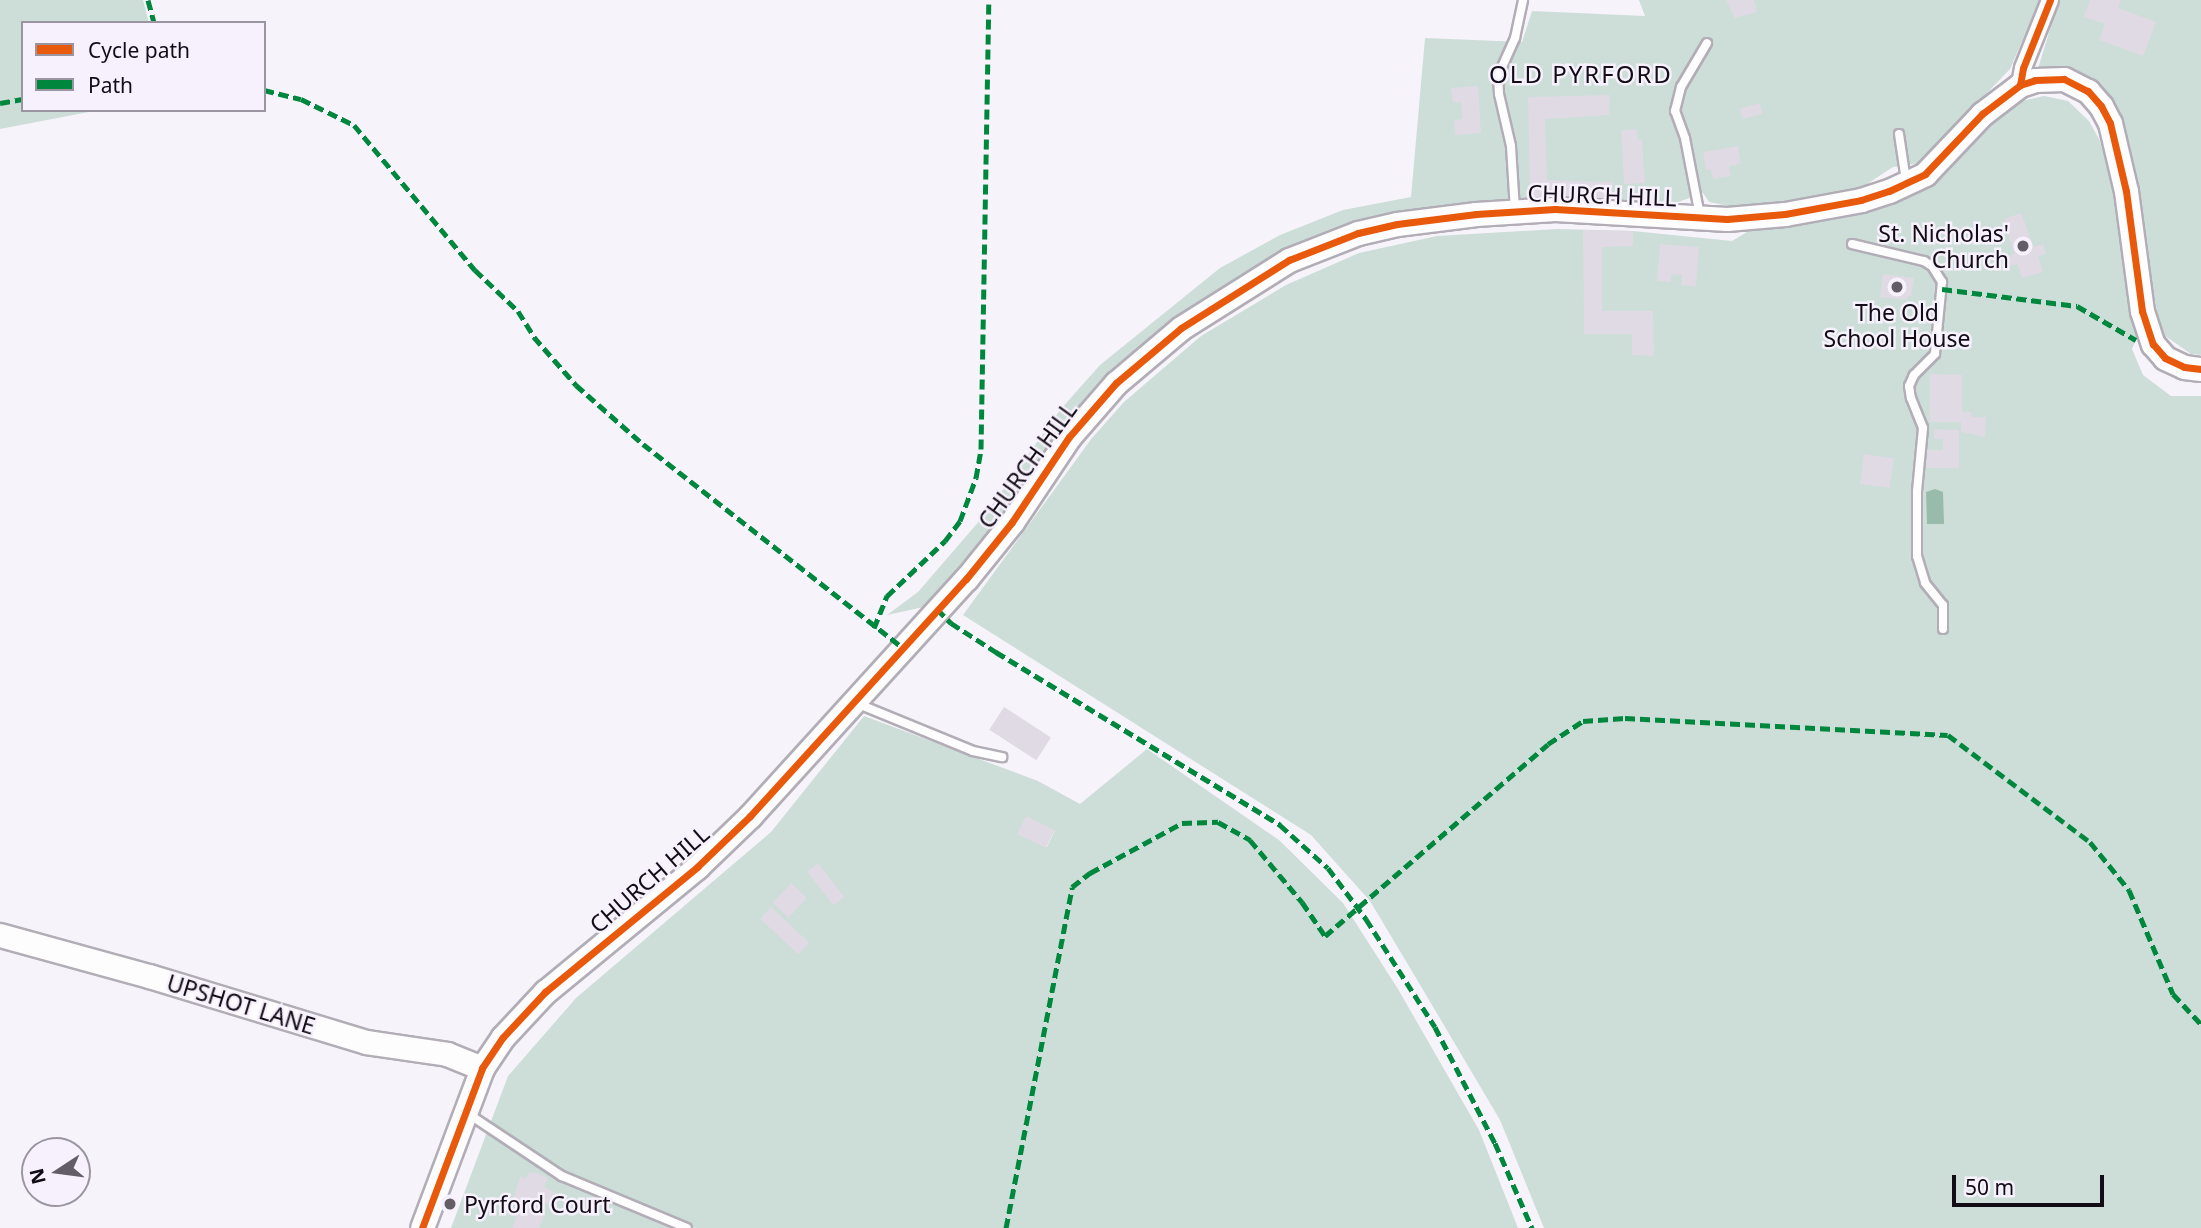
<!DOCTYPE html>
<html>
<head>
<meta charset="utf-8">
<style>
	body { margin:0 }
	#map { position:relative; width:2201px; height:1228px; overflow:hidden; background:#f7f3fa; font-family:"Noto Sans",sans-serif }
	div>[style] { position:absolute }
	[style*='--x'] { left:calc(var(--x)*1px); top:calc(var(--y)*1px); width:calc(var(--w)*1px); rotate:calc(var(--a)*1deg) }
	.green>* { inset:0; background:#ccded7 }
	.water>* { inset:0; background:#98bbac }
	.building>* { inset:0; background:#dfdae4; transform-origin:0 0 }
	.roads { filter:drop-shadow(2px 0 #b2adb6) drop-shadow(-2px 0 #b2adb6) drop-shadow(0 2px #b2adb6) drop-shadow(0 -2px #b2adb6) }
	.lane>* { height:8px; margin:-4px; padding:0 4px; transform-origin:4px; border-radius:4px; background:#fefdfe }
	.street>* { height:16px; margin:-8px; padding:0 8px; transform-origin:8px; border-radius:8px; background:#fefdfe }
	.secondary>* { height:23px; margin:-11.5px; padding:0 11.5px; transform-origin:11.5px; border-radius:11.5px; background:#fefdfe }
	.quiet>* { height:5px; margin-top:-2.5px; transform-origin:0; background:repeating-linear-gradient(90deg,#00873e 0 10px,transparent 0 15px) }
	.cycleway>* { height:7px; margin:-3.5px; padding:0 3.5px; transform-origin:3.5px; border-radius:3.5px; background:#e8590c }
	.dots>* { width:19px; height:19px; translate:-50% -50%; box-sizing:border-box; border:4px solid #f7f0fd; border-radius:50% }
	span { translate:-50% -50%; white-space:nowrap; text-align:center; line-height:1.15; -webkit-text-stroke:5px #f7f0fd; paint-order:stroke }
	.street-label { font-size:23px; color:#120c16 }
	.poi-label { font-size:23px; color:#120c16 }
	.right { translate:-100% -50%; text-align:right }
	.left { translate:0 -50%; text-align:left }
	.neighbourhood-label { font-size:24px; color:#120c16; letter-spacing:2px }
	.legend { position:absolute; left:21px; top:21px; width:245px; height:91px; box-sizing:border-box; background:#f7f0fd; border:2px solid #9b95a1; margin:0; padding:9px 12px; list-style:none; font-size:21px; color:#120c16 }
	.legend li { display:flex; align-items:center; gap:14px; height:35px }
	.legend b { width:35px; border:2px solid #9b95a1 }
	.north { position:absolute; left:21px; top:1137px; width:70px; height:70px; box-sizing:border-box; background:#f7f0fd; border:2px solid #9b95a1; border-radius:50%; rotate:257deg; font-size:19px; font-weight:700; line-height:28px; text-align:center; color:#120c16 }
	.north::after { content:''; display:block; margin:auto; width:24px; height:32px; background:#625d66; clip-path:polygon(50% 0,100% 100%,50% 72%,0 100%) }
	.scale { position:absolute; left:1952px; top:1175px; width:152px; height:32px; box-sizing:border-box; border:4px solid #120c16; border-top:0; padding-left:9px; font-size:21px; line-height:24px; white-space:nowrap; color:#120c16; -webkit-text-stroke:5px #f7f0fd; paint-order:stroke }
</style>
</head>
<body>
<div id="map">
	<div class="green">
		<i style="clip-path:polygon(0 0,143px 0,149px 23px,23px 23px,23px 110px,99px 110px,0 129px)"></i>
		<i style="clip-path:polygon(1639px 0,2040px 0,2010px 69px,1920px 163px,1893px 167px,1861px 188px,1793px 201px,1734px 207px,1709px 202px,1703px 193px,1670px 205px,1414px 215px,1184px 320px,933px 605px,887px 615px,918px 592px,987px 512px,1060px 410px,1100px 365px,1220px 268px,1280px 235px,1343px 210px,1411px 197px,1425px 38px,1522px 42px,1532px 11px,1645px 16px)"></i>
		<i style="clip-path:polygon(2059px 0,2201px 0,2201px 355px,2191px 354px,2161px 333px,2142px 230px,2115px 119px,2036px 75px)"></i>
		<i style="clip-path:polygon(2044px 96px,2068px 101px,2089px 121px,2099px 139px,2118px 196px,2126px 236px,2138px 335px,2132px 349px,2143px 375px,2171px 396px,2201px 396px,2201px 1228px,1544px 1228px,1500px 1120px,1416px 978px,1370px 901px,1311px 835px,963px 615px,1092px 438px,1124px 402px,1201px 336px,1286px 285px,1359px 253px,1437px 236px,1557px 229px,1633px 231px,1732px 241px,1759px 225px,1876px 207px,1909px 197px,1939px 174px,2017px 102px)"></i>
		<i style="clip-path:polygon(evenodd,864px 716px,1038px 781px,1080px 804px,1147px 749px,1279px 840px,1343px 903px,1398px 989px,1479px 1130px,1518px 1228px,451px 1228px,508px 1076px,576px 998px,771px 832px,864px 716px,1055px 830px,1047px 847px,1019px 834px,1055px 830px)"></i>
	</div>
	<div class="water">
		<i style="clip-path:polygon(1935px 489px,1943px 492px,1944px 524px,1927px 524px,1926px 492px)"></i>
	</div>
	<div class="building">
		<i style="clip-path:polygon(1726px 0,1754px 0,1757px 12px,1735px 18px)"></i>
		<i style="clip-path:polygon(2090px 0,2121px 0,2118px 8px,2156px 22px,2143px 56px,2099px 40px,2105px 24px,2084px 17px)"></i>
		<i style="clip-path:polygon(1478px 86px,1481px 133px,1455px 135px,1454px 120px,1462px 119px,1461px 102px,1453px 102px,1451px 88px)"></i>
		<i style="clip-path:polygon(1610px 95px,1609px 115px,1545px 119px,1547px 180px,1613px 182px,1611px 201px,1530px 198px,1528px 97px)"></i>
		<i style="left:1760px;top:103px;width:11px;height:21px;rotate:75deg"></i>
		<i style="clip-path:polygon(1637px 129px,1638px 140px,1642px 140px,1645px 183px,1624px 184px,1621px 131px)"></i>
		<i style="clip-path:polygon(1738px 146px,1741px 164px,1729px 166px,1731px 176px,1713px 179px,1711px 169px,1706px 170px,1703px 152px)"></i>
		<i style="clip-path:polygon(2021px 213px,2034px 247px,2043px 244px,2046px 254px,2038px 256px,2043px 272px,2022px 278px,2017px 264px,2011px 266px,2007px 256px,2014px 254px,2004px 219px)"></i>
		<i style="clip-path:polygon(1583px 230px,1633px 231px,1633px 246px,1602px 247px,1602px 311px,1653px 311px,1654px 356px,1632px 355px,1632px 334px,1584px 334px)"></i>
		<i style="clip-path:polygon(1660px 244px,1699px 247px,1696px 287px,1681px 285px,1682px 275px,1671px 274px,1671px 282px,1657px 281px)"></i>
		<i style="clip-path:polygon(1883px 274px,1914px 278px,1911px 296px,1908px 296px,1907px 300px,1880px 297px)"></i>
		<i style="clip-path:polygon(1930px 374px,1962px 375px,1962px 412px,1971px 412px,1972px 417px,1986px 417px,1985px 437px,1961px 432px,1961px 422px,1930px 422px)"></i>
		<i style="clip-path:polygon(1934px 429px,1959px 430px,1959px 468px,1924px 468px,1924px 450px,1943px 450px,1943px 439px,1934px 439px)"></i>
		<i style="left:1864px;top:454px;width:30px;height:30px;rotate:8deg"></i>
		<i style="left:1004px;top:707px;width:56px;height:27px;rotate:33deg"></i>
		<i style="left:1026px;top:816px;width:32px;height:20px;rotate:26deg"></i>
		<i style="left:818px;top:863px;width:43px;height:14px;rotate:52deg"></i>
		<i style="left:791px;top:883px;width:22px;height:27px;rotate:43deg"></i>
		<i style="left:771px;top:907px;width:52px;height:16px;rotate:43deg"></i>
		<i style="clip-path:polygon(534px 1172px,548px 1178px,544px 1187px,555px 1192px,550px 1205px,540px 1200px,535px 1213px,544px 1217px,539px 1228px,512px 1228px,522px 1204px,513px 1200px,517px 1186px,521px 1176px,526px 1178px,528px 1173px)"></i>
	</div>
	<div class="roads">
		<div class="lane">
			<i style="--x:1899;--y:134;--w:48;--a:81.5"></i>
			<i style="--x:1515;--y:210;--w:64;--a:-93.6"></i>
			<i style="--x:1511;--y:146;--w:53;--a:-103"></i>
			<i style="--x:1499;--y:94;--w:18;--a:-93"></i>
			<i style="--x:1498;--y:76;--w:42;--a:-65.9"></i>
			<i style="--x:1515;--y:38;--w:39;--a:-78"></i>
			<i style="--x:1700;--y:216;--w:79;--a:-100.9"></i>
			<i style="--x:1685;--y:138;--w:29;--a:-110"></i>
			<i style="--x:1675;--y:111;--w:25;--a:-76"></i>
			<i style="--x:1681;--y:87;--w:51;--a:-59.4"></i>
			<i style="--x:1852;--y:244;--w:74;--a:13.3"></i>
			<i style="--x:1924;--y:261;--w:9;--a:32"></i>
			<i style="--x:1932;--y:266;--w:19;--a:58"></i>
			<i style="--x:1942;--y:282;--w:72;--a:95.6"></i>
			<i style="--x:1935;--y:354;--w:30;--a:135"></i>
			<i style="--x:1914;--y:375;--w:12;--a:114"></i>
			<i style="--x:1909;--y:386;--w:12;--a:81"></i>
			<i style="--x:1911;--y:398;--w:32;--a:68"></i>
			<i style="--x:1923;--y:428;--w:63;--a:95.4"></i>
			<i style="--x:1917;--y:491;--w:65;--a:90"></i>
			<i style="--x:1917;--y:556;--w:28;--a:73"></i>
			<i style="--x:1925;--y:583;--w:28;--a:51"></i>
			<i style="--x:1943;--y:605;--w:24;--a:90"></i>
			<i style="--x:856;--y:703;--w:126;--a:22.3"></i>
			<i style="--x:973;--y:751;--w:30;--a:12"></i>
			<i style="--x:467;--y:1113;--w:114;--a:33.6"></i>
			<i style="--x:562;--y:1176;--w:135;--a:22.6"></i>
		</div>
		<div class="street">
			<i style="--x:2020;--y:85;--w:17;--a:-80"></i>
			<i style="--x:2023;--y:68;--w:73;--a:-68.3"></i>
		</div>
		<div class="secondary">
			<i style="--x:0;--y:935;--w:155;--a:15.4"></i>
			<i style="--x:149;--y:976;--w:227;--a:16.9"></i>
			<i style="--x:366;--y:1042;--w:82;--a:8.4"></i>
			<i style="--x:447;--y:1054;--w:38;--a:22"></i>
			<i style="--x:422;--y:1228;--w:171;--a:-69.4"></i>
			<i style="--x:482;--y:1068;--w:37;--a:-56"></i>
			<i style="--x:503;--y:1037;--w:62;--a:-47"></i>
			<i style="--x:545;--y:992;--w:197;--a:-39.4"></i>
			<i style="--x:697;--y:867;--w:74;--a:-43.9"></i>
			<i style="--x:750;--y:816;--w:321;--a:-47.7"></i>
			<i style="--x:966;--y:579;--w:73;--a:-51.1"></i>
			<i style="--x:1012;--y:522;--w:102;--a:-56.2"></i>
			<i style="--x:1069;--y:437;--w:72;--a:-49"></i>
			<i style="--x:1116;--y:383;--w:85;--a:-40.2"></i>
			<i style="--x:1181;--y:328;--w:128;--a:-32.2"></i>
			<i style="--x:1289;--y:260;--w:74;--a:-21.4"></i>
			<i style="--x:1358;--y:233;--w:40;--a:-13"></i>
			<i style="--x:1397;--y:224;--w:80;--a:-7.2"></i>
			<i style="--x:1476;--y:214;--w:79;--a:-3.6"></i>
			<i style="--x:1555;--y:209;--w:172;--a:3.3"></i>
			<i style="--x:1727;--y:219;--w:58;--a:-4.9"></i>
			<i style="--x:1785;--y:214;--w:77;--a:-10.4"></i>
			<i style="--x:1861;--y:200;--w:29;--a:-18"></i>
			<i style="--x:1889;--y:191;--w:40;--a:-25"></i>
			<i style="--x:1925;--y:174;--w:83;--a:-46.5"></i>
			<i style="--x:1982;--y:114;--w:48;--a:-37.3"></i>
			<i style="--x:2020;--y:85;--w:16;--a:-18"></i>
			<i style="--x:2035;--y:80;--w:29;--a:-2"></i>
			<i style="--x:2064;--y:79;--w:27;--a:27"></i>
			<i style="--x:2088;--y:91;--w:20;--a:49"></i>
			<i style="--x:2101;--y:106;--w:19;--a:62"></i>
			<i style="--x:2110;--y:123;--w:70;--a:76.8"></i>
			<i style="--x:2126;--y:191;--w:121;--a:82.4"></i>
			<i style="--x:2142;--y:311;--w:35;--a:72"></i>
			<i style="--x:2153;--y:344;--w:18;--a:49"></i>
			<i style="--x:2165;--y:358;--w:21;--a:25"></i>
			<i style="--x:2184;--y:367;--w:17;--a:7"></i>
		</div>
	</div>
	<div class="quiet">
		<i style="--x:148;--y:0;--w:24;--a:75"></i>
		<i style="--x:264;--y:90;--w:38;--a:14"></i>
		<i style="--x:301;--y:99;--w:59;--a:26.1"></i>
		<i style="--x:354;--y:125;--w:189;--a:50.2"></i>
		<i style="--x:475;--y:270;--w:59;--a:43.6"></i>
		<i style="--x:518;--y:311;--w:31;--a:58"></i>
		<i style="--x:534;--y:337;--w:64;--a:48.8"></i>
		<i style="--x:576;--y:385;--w:89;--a:41.4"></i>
		<i style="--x:643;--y:444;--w:329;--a:38.1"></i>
		<i style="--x:0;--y:103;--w:23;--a:-10"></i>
		<i style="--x:1942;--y:289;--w:136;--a:7.2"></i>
		<i style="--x:2077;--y:306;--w:68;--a:30"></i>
		<i style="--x:937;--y:609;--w:20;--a:45"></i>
		<i style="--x:951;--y:623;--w:54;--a:32.8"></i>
		<i style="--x:996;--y:652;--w:333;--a:31.3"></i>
		<i style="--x:1280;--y:825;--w:64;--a:41.9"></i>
		<i style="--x:1328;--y:868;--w:64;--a:53.3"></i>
		<i style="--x:1366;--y:919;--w:128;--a:57.4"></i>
		<i style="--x:1435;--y:1027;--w:131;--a:62.7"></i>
		<i style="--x:1495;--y:1143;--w:93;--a:66.5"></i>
		<i style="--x:874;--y:628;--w:35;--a:-68"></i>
		<i style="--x:887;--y:596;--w:80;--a:-43.5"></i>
		<i style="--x:945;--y:541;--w:25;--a:-53"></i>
		<i style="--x:960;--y:521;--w:46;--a:-69.6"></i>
		<i style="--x:976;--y:478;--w:29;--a:-80"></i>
		<i style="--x:981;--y:449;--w:449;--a:-89"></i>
		<i style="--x:1006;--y:1228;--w:347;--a:-79"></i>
		<i style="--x:1072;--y:887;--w:23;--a:-38"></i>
		<i style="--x:1090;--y:873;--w:105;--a:-28.5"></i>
		<i style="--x:1182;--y:823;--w:36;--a:-2"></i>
		<i style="--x:1218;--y:822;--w:37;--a:29"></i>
		<i style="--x:1250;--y:840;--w:81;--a:50"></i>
		<i style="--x:1302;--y:902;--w:41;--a:55.9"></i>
		<i style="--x:1325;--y:936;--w:294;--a:-40.7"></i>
		<i style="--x:1548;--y:744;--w:42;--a:-33.3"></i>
		<i style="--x:1583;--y:721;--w:42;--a:-4.1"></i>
		<i style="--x:1625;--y:718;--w:323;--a:3"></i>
		<i style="--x:1948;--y:735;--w:178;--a:37"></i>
		<i style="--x:2090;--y:842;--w:62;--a:50.9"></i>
		<i style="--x:2129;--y:890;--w:113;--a:67.1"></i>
		<i style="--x:2173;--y:994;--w:41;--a:47"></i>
	</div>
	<div class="cycleway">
		<i style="--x:2020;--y:85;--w:17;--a:-80"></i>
		<i style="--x:2023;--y:68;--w:73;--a:-68.3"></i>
		<i style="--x:422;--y:1228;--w:171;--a:-69.4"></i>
		<i style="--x:482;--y:1068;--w:37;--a:-56"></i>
		<i style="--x:503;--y:1037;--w:62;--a:-47"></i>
		<i style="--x:545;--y:992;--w:197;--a:-39.4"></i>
		<i style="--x:697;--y:867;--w:74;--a:-43.9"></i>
		<i style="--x:750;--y:816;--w:321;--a:-47.7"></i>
		<i style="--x:966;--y:579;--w:73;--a:-51.1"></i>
		<i style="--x:1012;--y:522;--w:102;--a:-56.2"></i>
		<i style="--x:1069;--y:437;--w:72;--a:-49"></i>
		<i style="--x:1116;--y:383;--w:85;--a:-40.2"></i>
		<i style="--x:1181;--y:328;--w:128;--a:-32.2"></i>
		<i style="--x:1289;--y:260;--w:74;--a:-21.4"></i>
		<i style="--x:1358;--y:233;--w:40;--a:-13"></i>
		<i style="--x:1397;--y:224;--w:80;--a:-7.2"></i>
		<i style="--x:1476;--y:214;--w:79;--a:-3.6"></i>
		<i style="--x:1555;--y:209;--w:172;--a:3.3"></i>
		<i style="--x:1727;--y:219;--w:58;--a:-4.9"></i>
		<i style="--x:1785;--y:214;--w:77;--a:-10.4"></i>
		<i style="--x:1861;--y:200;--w:29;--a:-18"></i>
		<i style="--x:1889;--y:191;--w:40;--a:-25"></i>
		<i style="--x:1925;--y:174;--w:83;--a:-46.5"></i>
		<i style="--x:1982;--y:114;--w:48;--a:-37.3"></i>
		<i style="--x:2020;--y:85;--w:16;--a:-18"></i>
		<i style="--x:2035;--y:80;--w:29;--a:-2"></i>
		<i style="--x:2064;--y:79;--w:27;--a:27"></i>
		<i style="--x:2088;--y:91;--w:20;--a:49"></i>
		<i style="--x:2101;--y:106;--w:19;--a:62"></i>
		<i style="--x:2110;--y:123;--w:70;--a:76.8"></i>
		<i style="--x:2126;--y:191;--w:121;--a:82.4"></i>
		<i style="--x:2142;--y:311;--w:35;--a:72"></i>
		<i style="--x:2153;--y:344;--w:18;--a:49"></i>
		<i style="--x:2165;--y:358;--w:21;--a:25"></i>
		<i style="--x:2184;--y:367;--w:17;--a:7"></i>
	</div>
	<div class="dots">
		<i style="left:2023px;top:246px;background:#625d66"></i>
		<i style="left:1897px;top:287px;background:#625d66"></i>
		<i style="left:450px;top:1204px;background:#625d66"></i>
	</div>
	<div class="street-label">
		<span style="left:1602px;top:195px;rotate:2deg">CHURCH HILL</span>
		<span style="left:1027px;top:465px;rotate:-54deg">CHURCH HILL</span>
		<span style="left:649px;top:879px;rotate:-41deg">CHURCH HILL</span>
		<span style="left:241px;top:1004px;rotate:17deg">UPSHOT LANE</span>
	</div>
	<div class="poi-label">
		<span class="right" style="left:2009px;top:246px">St. Nicholas'<br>Church</span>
		<span style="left:1897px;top:325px">The Old<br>School House</span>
		<span class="left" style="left:464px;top:1204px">Pyrford Court</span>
	</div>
	<div class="neighbourhood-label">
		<span style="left:1581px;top:74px">OLD PYRFORD</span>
	</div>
	<ul class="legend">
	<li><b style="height:9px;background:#e8590c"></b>Cycle path</li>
	<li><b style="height:9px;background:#00873e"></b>Path</li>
	</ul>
	<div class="north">N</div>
	<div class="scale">50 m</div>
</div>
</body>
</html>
